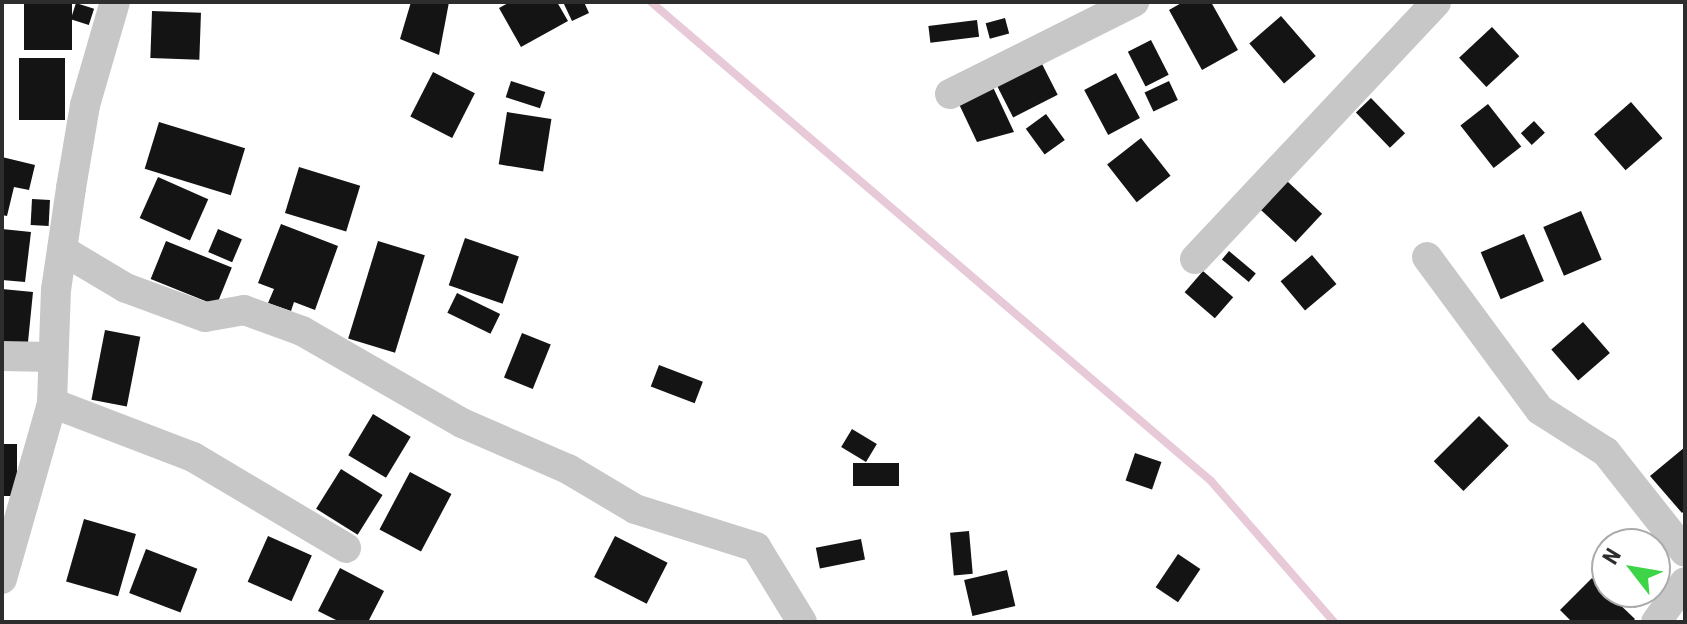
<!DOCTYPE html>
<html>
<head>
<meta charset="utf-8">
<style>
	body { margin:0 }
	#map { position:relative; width:1687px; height:624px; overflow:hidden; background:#fff; font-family:"Roboto Condensed",sans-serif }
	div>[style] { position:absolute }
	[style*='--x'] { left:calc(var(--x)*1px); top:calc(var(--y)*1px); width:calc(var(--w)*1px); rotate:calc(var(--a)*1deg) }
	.stream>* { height:8px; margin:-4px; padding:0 4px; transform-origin:4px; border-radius:4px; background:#e7c9d8 }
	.building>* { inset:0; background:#141414; transform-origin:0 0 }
	.street>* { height:30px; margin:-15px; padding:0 15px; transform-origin:15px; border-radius:15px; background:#c7c7c7 }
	span { translate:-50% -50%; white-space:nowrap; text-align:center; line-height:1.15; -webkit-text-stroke:8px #fff; paint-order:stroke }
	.frame { position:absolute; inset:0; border:4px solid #2d2d2d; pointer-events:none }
	.north { position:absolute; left:1591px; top:528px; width:80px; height:80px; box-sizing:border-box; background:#fff; border:2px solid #ababab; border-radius:50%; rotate:301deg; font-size:22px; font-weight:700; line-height:32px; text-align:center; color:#2d2d2d }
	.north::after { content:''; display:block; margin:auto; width:28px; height:36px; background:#3ed447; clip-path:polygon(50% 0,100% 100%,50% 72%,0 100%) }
</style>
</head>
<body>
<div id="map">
	<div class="stream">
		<i style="--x:651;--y:2;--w:737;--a:40.54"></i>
		<i style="--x:1211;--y:481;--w:187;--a:48.9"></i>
	</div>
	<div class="building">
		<i style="left:24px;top:2px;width:48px;height:48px"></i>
		<i style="clip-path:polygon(411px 2px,449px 2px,439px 55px,400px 39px)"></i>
		<i style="clip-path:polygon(510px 2px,557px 2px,568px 21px,521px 47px,499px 8px)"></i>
		<i style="clip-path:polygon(563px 2px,584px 2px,589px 13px,572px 21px)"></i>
		<i style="clip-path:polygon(1183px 2px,1211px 2px,1238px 50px,1202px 70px,1169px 10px)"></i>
		<i style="left:76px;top:3px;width:19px;height:17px;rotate:18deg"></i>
		<i style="left:152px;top:11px;width:49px;height:47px;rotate:2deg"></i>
		<i style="left:1281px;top:16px;width:53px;height:42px;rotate:49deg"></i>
		<i style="left:1005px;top:18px;width:16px;height:20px;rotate:75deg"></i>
		<i style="left:977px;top:20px;width:17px;height:49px;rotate:83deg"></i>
		<i style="left:1492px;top:27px;width:40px;height:45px;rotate:47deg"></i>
		<i style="left:1151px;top:40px;width:39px;height:26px;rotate:63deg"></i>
		<i style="left:65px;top:58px;width:62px;height:46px;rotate:90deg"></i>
		<i style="left:1040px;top:60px;width:39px;height:50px;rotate:63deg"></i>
		<i style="left:433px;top:72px;width:47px;height:50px;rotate:27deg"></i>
		<i style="left:1116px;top:73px;width:51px;height:36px;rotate:62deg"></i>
		<i style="left:511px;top:81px;width:36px;height:17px;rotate:18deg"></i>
		<i style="left:1169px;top:81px;width:21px;height:27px;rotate:65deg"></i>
		<i style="clip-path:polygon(992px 85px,1014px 132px,977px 142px,958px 102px)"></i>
		<i style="left:1371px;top:98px;width:49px;height:21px;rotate:46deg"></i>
		<i style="left:1631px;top:102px;width:48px;height:49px;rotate:49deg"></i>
		<i style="left:1488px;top:104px;width:54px;height:35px;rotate:52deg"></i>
		<i style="left:507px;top:112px;width:45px;height:53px;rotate:9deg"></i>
		<i style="left:1046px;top:114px;width:32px;height:25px;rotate:54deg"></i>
		<i style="left:1534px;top:121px;width:16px;height:18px;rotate:47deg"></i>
		<i style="left:159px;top:122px;width:90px;height:49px;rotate:17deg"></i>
		<i style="left:1141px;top:138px;width:48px;height:43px;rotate:52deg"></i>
		<i style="clip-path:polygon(2px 157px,35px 165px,29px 190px,14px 187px,7px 216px,2px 215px)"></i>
		<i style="left:299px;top:167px;width:64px;height:48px;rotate:17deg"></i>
		<i style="left:158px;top:177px;width:55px;height:45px;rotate:24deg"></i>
		<i style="left:1287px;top:181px;width:48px;height:39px;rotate:43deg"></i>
		<i style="left:32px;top:199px;width:18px;height:26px;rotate:3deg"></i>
		<i style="left:1581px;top:211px;width:53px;height:41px;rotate:67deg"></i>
		<i style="clip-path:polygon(281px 224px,338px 246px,315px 310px,294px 302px,291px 311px,268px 303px,274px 289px,258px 283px)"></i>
		<i style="clip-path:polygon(2px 229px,31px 232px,25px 282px,2px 280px)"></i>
		<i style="left:218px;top:229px;width:26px;height:25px;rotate:23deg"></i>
		<i style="left:1524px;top:234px;width:51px;height:47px;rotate:67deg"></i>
		<i style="left:465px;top:238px;width:57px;height:50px;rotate:19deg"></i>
		<i style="left:166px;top:241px;width:71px;height:41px;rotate:22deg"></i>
		<i style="left:378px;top:241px;width:49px;height:102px;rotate:17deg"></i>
		<i style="left:1229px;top:251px;width:35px;height:11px;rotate:40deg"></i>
		<i style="left:1312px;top:255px;width:38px;height:41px;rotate:50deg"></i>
		<i style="left:1203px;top:271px;width:40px;height:28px;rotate:41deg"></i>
		<i style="clip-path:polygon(2px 289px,33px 292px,27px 352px,2px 350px)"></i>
		<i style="left:457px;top:293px;width:48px;height:22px;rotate:26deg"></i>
		<i style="left:1583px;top:322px;width:41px;height:42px;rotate:49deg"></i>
		<i style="left:105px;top:330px;width:36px;height:71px;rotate:11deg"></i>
		<i style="left:522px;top:333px;width:31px;height:48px;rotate:22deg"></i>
		<i style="left:659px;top:365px;width:47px;height:23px;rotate:21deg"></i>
		<i style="left:373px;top:414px;width:44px;height:48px;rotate:31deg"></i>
		<i style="left:1479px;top:416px;width:42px;height:64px;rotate:45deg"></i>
		<i style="left:852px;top:429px;width:29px;height:21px;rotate:31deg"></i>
		<i style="left:2px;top:444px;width:15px;height:52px"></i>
		<i style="clip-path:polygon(1685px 447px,1685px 510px,1682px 513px,1650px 476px)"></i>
		<i style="left:1135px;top:453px;width:28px;height:29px;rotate:19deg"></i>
		<i style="left:899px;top:463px;width:23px;height:46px;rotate:90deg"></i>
		<i style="left:341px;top:469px;width:49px;height:47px;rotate:32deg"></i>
		<i style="left:410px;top:472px;width:47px;height:65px;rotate:28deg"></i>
		<i style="left:84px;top:519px;width:54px;height:65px;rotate:16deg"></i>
		<i style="left:969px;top:531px;width:43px;height:19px;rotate:85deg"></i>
		<i style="left:268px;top:536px;width:48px;height:50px;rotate:24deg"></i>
		<i style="left:615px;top:536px;width:59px;height:46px;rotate:27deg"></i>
		<i style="left:861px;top:539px;width:21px;height:46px;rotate:79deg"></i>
		<i style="left:146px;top:549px;width:55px;height:47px;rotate:21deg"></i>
		<i style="left:1178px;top:554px;width:27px;height:40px;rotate:34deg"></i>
		<i style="clip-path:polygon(1655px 561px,1670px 580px,1635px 608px,1622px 592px,1655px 592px)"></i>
		<i style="clip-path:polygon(340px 568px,384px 591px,368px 622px,340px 622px,318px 611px)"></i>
		<i style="left:1007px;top:570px;width:37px;height:44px;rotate:77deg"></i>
		<i style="clip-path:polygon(1592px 578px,1635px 619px,1632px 622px,1572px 622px,1560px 610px)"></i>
	</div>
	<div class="street">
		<i style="--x:950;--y:94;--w:206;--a:-26.6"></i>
		<i style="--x:62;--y:250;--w:74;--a:30.7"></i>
		<i style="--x:126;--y:288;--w:84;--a:20.2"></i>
		<i style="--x:205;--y:317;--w:40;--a:-10"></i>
		<i style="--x:244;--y:310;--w:62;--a:19.9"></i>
		<i style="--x:302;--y:331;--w:185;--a:29.9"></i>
		<i style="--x:462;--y:423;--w:116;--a:23.5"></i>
		<i style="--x:568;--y:469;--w:78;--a:30.8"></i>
		<i style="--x:635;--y:509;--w:127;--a:17.4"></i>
		<i style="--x:756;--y:547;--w:88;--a:58.5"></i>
		<i style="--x:1427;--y:257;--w:190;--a:53.6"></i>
		<i style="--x:1540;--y:410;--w:78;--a:32.5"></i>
		<i style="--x:1606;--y:452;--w:127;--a:51.7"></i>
		<i style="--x:1195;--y:259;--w:352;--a:-46.8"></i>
		<i style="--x:2;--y:356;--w:50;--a:1.1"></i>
		<i style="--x:52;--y:403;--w:151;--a:21"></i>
		<i style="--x:193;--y:457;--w:178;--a:30.7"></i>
		<i style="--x:2;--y:579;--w:183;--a:-74.1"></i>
		<i style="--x:52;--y:403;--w:113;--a:-88"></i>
		<i style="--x:56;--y:290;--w:103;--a:-81.6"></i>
		<i style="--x:71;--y:188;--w:84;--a:-80.4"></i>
		<i style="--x:85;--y:105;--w:107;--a:-73.8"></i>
		<i style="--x:1656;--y:622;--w:49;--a:-54.1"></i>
	</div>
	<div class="frame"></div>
	<div class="north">N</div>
</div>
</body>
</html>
